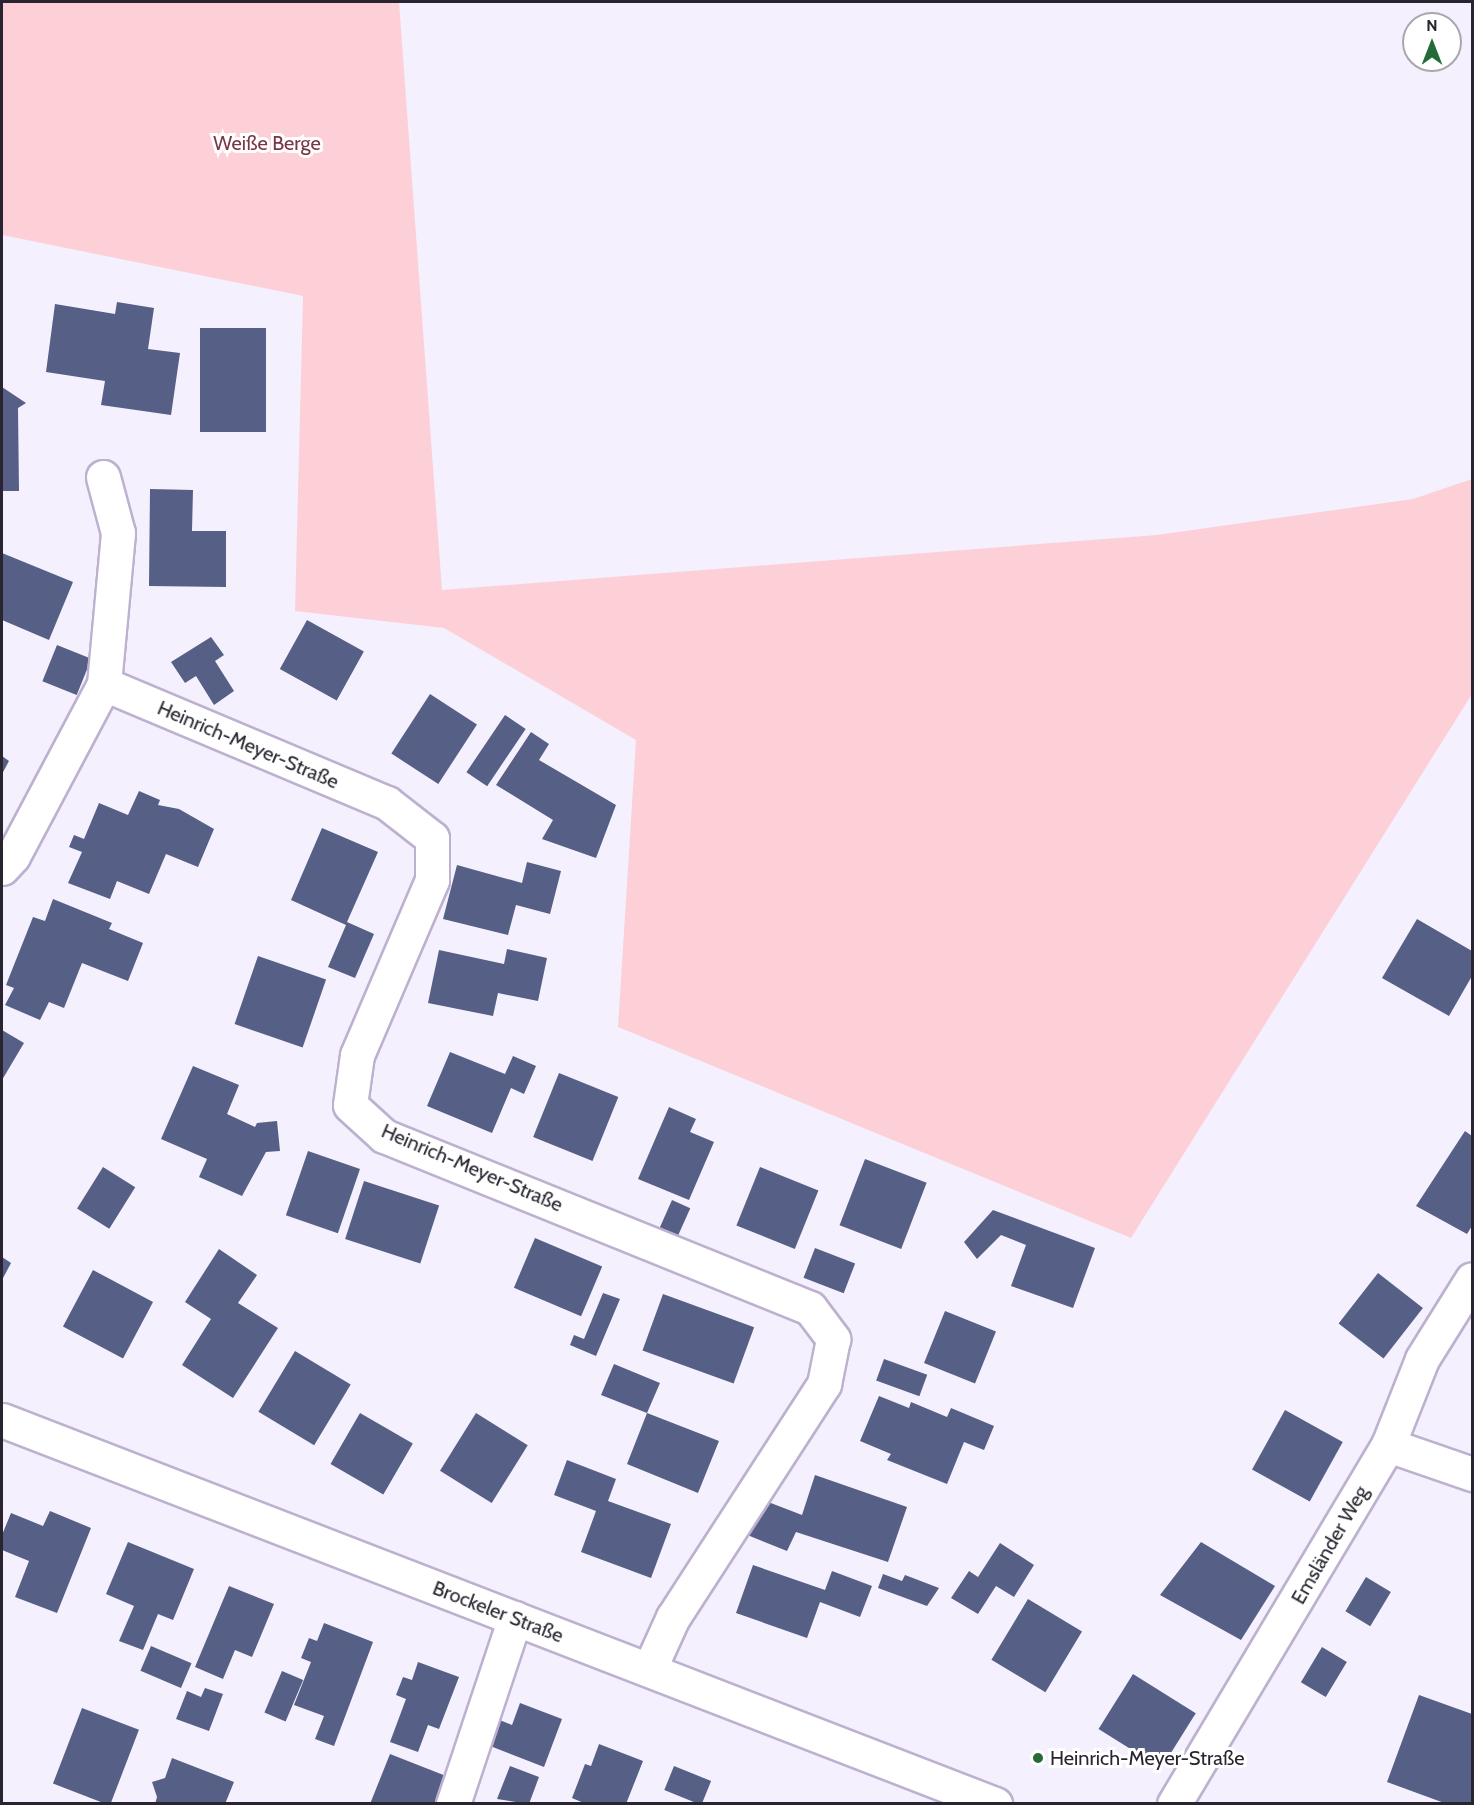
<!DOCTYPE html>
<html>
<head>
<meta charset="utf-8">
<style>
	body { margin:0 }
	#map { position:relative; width:1474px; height:1805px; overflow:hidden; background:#f5f0fd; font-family:Cabin,sans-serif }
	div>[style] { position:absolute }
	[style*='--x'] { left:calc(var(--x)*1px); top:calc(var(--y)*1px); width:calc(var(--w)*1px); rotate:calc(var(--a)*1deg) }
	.green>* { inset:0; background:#fdd0d8 }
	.building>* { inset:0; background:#565f85; transform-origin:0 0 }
	.roads { filter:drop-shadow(2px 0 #bdb1cf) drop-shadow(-2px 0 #bdb1cf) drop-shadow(0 2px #bdb1cf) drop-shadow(0 -2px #bdb1cf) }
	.minor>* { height:33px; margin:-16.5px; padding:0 16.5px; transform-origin:16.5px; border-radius:16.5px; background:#fff }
	.dots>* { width:16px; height:16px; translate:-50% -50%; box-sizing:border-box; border:3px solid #fff; border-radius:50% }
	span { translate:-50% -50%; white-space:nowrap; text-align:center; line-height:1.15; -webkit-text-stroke:6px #fff; paint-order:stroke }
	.park-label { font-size:20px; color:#783747 }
	.street-label { font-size:20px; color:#292430 }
	.poi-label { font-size:20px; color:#292430 }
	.left { translate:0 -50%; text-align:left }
	.frame { position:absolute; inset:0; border:3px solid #292430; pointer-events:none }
	.north { position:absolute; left:1402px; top:12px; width:60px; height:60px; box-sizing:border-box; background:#fff; border:2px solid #a9a7ac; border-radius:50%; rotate:0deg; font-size:16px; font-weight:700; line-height:24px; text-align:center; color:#292430 }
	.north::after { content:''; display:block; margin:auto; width:21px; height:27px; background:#256b38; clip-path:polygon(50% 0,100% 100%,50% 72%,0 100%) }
</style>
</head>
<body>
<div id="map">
	<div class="green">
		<i style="clip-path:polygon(2px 2px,399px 2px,442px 590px,1157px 535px,1413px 499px,1472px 479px,1472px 694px,1131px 1238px,618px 1027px,636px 740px,444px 628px,295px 611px,303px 296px,2px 235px)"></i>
	</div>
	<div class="building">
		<i style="clip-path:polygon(117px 302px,154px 308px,148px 349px,180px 353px,171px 415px,101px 405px,105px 381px,46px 372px,55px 304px,115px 314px)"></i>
		<i style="left:200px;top:328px;width:66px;height:104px"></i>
		<i style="clip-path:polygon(2px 387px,26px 403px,18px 408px,19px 491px,2px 491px)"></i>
		<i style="clip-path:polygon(150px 489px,193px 490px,192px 531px,226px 531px,226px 587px,149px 586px)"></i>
		<i style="clip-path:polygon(2px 553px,73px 582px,49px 640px,2px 620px)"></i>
		<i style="left:307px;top:620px;width:65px;height:56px;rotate:29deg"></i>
		<i style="clip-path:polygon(211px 637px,224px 655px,215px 661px,234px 691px,214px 705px,196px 676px,185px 683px,171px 662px)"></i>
		<i style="left:57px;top:645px;width:37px;height:39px;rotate:22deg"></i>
		<i style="left:430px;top:694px;width:56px;height:71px;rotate:33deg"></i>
		<i style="left:505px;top:715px;width:25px;height:69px;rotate:34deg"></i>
		<i style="clip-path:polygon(531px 732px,549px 744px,539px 760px,616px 805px,596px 858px,542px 839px,553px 820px,496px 785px)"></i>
		<i style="clip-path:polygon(2px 756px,9px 761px,2px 774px)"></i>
		<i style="clip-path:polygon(139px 791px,160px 800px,158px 805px,179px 809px,214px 829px,198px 867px,166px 854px,149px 894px,117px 881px,110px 899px,68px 883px,82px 852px,69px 847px,74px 835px,84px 839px,99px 803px,128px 815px)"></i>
		<i style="clip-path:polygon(322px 828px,378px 852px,347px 922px,374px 934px,355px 978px,328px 967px,346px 925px,291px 900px)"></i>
		<i style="clip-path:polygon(527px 862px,561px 871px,550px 914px,516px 905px,508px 935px,443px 919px,457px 865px,522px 883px)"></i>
		<i style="clip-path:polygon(53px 899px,112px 923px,109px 929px,143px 943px,128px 981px,82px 963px,64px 1008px,49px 1002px,40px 1020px,5px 1005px,14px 988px,6px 985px,33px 917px,45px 921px)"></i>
		<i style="clip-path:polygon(1417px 919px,1472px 951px,1472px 976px,1449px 1016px,1382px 978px)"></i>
		<i style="clip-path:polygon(507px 949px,547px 958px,538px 1001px,498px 993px,493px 1016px,428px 1003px,439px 950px,504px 964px)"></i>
		<i style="left:258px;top:956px;width:72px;height:72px;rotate:19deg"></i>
		<i style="clip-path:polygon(2px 1030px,24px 1043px,2px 1080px)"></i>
		<i style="clip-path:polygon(450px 1052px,505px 1074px,513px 1056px,536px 1066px,524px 1094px,511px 1088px,492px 1133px,427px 1106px)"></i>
		<i style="clip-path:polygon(193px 1066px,239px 1085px,227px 1114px,255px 1127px,257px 1123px,277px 1121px,280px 1151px,266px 1152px,242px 1196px,199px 1177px,207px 1159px,161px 1139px)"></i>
		<i style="left:559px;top:1073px;width:64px;height:69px;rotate:22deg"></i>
		<i style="clip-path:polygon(669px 1107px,696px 1119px,690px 1132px,714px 1142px,689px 1200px,638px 1179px)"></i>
		<i style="clip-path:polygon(1465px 1131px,1472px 1136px,1472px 1226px,1467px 1234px,1416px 1206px)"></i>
		<i style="left:308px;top:1151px;width:55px;height:68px;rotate:19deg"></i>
		<i style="left:865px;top:1159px;width:66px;height:71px;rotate:21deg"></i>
		<i style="left:103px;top:1167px;width:38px;height:49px;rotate:32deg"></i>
		<i style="left:760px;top:1167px;width:63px;height:63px;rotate:22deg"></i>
		<i style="left:364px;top:1181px;width:79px;height:61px;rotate:18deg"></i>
		<i style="left:672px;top:1200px;width:20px;height:30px;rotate:24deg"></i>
		<i style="clip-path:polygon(993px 1210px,1095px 1248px,1073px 1308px,1011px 1286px,1026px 1245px,1001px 1235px,977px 1259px,964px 1242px)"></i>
		<i style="left:535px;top:1238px;width:73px;height:54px;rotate:23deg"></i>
		<i style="left:815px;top:1248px;width:43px;height:32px;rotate:21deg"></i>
		<i style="clip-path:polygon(219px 1249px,257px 1275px,238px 1303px,278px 1328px,233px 1398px,182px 1365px,211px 1319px,185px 1302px)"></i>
		<i style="clip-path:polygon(2px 1257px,11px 1263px,2px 1280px)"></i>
		<i style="left:93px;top:1270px;width:68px;height:64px;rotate:28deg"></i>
		<i style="left:1378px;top:1273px;width:57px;height:64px;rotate:38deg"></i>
		<i style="clip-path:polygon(603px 1293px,620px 1299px,596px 1356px,570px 1345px,574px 1335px,584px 1339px)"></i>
		<i style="left:663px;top:1294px;width:97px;height:60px;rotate:20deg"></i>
		<i style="left:945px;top:1311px;width:55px;height:56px;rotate:22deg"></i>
		<i style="left:295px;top:1351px;width:65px;height:71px;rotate:31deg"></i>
		<i style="left:884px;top:1359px;width:46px;height:23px;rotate:20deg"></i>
		<i style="clip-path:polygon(614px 1364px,660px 1383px,647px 1413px,719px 1441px,698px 1493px,627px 1464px,647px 1413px,601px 1395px)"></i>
		<i style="clip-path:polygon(879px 1396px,909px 1408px,911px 1402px,947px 1417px,951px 1408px,994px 1426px,984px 1450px,964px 1442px,947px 1484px,887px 1460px,891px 1454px,860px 1441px)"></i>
		<i style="left:1285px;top:1410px;width:66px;height:68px;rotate:29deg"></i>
		<i style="left:360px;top:1413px;width:61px;height:59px;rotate:30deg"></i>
		<i style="left:476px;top:1413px;width:61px;height:68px;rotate:32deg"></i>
		<i style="clip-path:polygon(567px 1460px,616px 1479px,608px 1501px,671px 1524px,651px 1578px,581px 1552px,596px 1511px,554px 1495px)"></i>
		<i style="clip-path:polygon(815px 1475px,907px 1507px,888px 1562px,796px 1532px,787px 1551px,740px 1532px,763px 1500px,802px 1515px)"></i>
		<i style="clip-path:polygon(50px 1511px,91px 1528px,57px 1613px,15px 1597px,29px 1561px,2px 1550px,2px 1535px,11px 1513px,43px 1526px)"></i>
		<i style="clip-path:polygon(128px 1542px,194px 1569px,173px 1620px,158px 1614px,143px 1650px,119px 1641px,134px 1606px,106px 1594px)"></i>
		<i style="clip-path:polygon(1201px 1542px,1275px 1586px,1241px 1640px,1160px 1595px)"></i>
		<i style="clip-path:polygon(1000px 1543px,1034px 1565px,1014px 1597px,996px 1586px,978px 1614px,951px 1598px,969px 1571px,978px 1577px)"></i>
		<i style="clip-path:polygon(753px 1565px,825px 1590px,832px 1571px,872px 1586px,860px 1617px,820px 1602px,807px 1638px,736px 1613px)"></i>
		<i style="clip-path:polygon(883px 1574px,902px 1581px,905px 1575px,939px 1588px,927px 1606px,878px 1588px)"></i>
		<i style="left:1366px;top:1577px;width:29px;height:40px;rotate:31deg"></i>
		<i style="clip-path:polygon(229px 1586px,274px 1604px,252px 1657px,235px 1650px,223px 1679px,195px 1667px)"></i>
		<i style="left:1028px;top:1599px;width:63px;height:71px;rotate:31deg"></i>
		<i style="clip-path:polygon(324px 1623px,373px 1642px,334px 1746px,315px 1739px,324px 1716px,294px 1705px,311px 1662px,301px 1658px,309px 1638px,317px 1641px)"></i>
		<i style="left:151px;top:1646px;width:44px;height:27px;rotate:23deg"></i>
		<i style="left:1322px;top:1647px;width:29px;height:41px;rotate:31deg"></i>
		<i style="clip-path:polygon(418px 1662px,459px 1677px,439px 1729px,428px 1725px,418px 1752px,390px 1742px,406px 1699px,396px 1695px,403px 1677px,412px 1680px)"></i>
		<i style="left:282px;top:1671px;width:23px;height:45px;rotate:23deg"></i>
		<i style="left:1133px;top:1674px;width:74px;height:65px;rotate:32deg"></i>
		<i style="clip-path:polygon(205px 1688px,223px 1694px,209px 1731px,176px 1719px,187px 1691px,201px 1697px)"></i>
		<i style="clip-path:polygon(1419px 1695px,1472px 1714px,1472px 1804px,1447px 1804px,1387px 1782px)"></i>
		<i style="clip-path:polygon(520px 1703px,562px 1719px,544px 1767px,480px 1742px,490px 1716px,512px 1725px)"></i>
		<i style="left:82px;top:1708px;width:61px;height:81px;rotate:21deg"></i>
		<i style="clip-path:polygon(599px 1744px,643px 1761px,626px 1804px,586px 1804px,572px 1798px,585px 1764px,591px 1766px)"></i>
		<i style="clip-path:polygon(390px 1754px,446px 1776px,435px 1804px,370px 1804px)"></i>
		<i style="clip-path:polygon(172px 1758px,234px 1782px,225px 1804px,155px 1804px,157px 1797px,152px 1782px,165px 1778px)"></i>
		<i style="clip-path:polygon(510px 1766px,539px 1777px,529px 1804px,497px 1799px)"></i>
		<i style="left:674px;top:1766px;width:40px;height:26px;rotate:22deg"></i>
	</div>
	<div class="roads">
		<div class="minor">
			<i style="--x:104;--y:684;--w:307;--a:22.8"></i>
			<i style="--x:387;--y:803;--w:57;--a:37.9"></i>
			<i style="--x:432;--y:838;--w:42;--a:90"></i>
			<i style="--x:432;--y:880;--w:190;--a:113.2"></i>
			<i style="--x:357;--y:1055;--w:50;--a:98"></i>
			<i style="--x:350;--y:1105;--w:46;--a:42.4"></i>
			<i style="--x:384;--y:1136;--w:459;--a:22"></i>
			<i style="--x:810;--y:1308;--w:39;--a:53"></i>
			<i style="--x:833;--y:1339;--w:46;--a:101.3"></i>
			<i style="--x:824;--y:1384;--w:278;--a:122.9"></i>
			<i style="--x:673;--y:1617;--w:58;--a:114.4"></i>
			<i style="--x:2;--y:868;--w:16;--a:-47"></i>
			<i style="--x:13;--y:856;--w:195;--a:-62.1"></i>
			<i style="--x:104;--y:684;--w:152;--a:-84.7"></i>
			<i style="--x:118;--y:533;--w:58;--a:-105"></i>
			<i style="--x:2;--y:1420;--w:1065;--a:21.14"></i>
			<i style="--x:1388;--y:1445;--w:89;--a:19"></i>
			<i style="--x:453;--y:1804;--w:196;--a:-71.6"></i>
			<i style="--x:1174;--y:1804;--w:418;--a:-59.2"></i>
			<i style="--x:1388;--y:1445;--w:92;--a:-68.4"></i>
			<i style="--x:1422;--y:1359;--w:94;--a:-58"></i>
		</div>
	</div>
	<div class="dots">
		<i style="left:1038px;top:1758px;background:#256b38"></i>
	</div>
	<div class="park-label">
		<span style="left:267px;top:143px">Weiße Berge</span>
	</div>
	<div class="street-label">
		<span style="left:248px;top:745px;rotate:23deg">Heinrich-Meyer-Straße</span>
		<span style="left:472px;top:1168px;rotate:23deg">Heinrich-Meyer-Straße</span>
		<span style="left:1330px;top:1545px;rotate:-60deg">Emsländer Weg</span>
		<span style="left:498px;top:1612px;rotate:21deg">Brockeler Straße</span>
	</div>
	<div class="poi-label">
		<span class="left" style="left:1050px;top:1758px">Heinrich-Meyer-Straße</span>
	</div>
	<div class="frame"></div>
	<div class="north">N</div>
</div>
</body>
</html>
